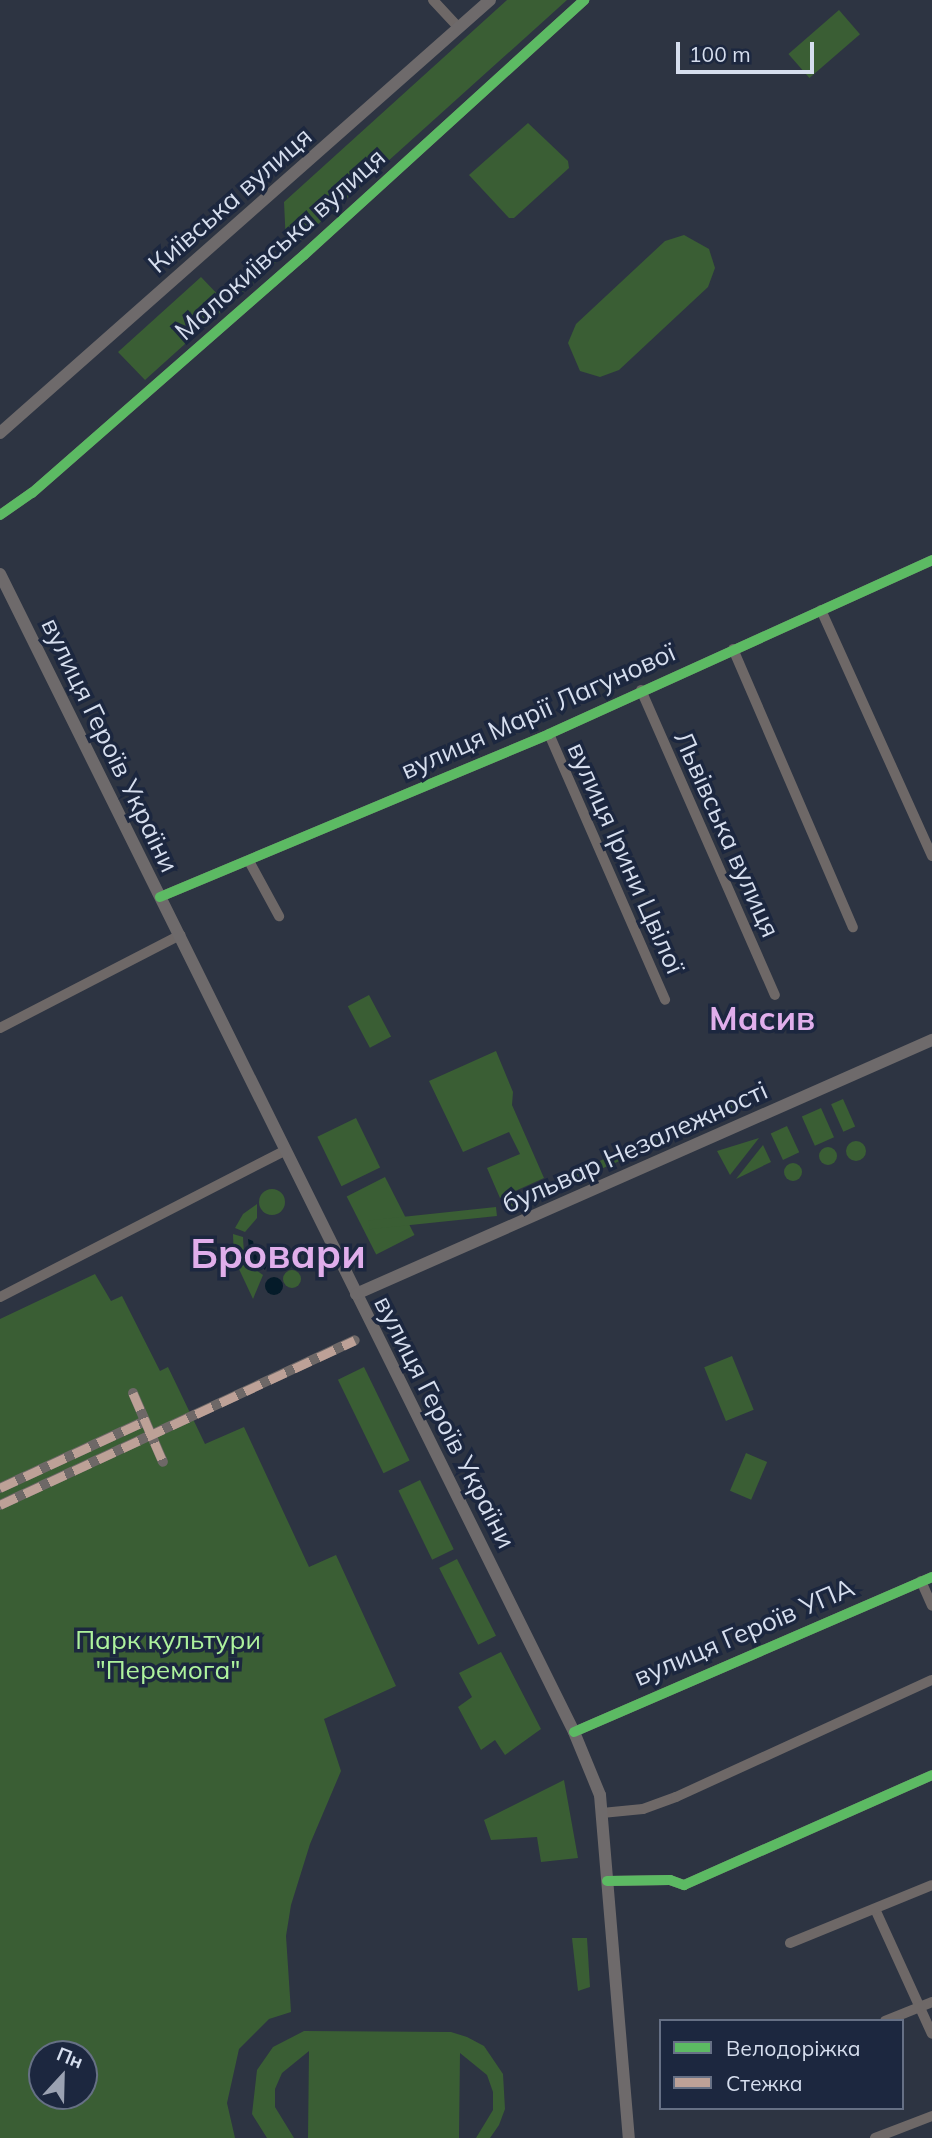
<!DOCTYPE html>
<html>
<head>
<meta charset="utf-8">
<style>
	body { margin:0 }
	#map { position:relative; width:932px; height:2138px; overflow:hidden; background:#2d3442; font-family:Mulish,sans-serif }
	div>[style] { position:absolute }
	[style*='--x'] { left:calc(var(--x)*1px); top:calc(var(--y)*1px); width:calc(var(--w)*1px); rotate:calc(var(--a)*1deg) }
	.green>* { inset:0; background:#3a5e34; transform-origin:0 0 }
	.round { border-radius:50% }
	.water>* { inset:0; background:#051b29 }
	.minor>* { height:10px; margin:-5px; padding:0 5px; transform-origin:5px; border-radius:5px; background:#6e6867 }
	.major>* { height:12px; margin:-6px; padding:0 6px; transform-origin:6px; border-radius:6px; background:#6e6a6b }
	.quiet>* { height:9px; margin-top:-4.5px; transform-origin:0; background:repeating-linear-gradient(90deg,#bda197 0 18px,transparent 0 27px) }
	.cycleway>* { height:10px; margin:-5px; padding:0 5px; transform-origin:5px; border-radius:5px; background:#5cba63 }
	span { translate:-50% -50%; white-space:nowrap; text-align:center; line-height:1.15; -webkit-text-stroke:7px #1c273f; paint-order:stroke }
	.street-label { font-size:26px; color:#d6deee }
	.park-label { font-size:26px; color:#aef29d }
	.district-label { font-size:33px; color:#e0aeeb; font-weight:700 }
	.town-label { font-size:40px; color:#e0aeeb; font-weight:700 }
	.legend { position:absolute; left:659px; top:2019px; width:245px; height:91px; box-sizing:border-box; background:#1c273f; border:2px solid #667085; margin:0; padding:9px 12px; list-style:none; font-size:21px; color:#d6deee }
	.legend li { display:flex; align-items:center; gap:14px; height:35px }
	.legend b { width:35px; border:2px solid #667085 }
	.north { position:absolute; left:28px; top:2040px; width:70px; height:70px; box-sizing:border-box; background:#1c273f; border:2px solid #667085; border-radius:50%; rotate:22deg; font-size:19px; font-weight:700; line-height:28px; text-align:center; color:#d6deee }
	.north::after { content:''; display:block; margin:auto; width:24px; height:32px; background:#9ba2b2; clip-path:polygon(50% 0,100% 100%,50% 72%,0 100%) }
	.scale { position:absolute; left:676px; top:42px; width:138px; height:32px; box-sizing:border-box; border:4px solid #d6deee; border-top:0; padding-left:9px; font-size:21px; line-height:24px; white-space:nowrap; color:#d6deee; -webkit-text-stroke:5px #1c273f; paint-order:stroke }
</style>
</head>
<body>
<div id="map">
	<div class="green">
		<i style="clip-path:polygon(507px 0,567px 0,145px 380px,118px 352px,201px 277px,223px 300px,286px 244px,284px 202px)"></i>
		<i style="left:839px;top:10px;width:32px;height:67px;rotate:49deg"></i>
		<i style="clip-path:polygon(528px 123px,568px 161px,569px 168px,514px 218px,509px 218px,469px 175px)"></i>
		<i style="clip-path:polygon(684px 235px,709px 249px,715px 268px,708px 287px,619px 370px,600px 377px,580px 371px,568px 343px,576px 324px,665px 241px)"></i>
		<i style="left:369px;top:995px;width:47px;height:24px;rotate:62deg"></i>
		<i style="clip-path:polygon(496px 1051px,513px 1092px,512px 1105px,544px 1178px,500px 1198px,487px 1168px,520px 1154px,509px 1132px,463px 1152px,429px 1081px)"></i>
		<i style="left:843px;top:1099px;width:30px;height:13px;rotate:66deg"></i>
		<i style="left:741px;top:1100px;width:7px;height:29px;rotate:63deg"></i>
		<i style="left:821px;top:1108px;width:32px;height:21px;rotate:66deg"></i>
		<i style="left:710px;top:1114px;width:7px;height:33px;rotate:63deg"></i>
		<i style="left:356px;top:1118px;width:55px;height:43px;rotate:64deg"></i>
		<i style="left:787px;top:1126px;width:29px;height:18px;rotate:65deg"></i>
		<i style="left:677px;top:1128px;width:7px;height:28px;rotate:74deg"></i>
		<i style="clip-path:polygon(759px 1138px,730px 1175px,717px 1151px)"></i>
		<i class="round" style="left:846px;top:1141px;width:20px;height:20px"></i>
		<i style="clip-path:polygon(763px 1145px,771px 1162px,736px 1179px)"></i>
		<i class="round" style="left:819px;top:1147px;width:18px;height:18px"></i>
		<i style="left:623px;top:1151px;width:8px;height:30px;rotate:67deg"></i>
		<i class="round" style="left:784px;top:1163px;width:18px;height:18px"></i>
		<i style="clip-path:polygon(591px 1166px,594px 1173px,562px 1187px,554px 1182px)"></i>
		<i style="left:385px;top:1177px;width:65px;height:43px;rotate:63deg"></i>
		<i style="clip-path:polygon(547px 1184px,545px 1194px,511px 1210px,503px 1205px)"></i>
		<i class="round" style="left:259px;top:1189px;width:26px;height:26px"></i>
		<i style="clip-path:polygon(257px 1204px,257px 1218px,245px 1232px,235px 1228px,243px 1214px)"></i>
		<i style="left:496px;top:1207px;width:9px;height:128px;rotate:84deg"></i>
		<i style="clip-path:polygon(233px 1234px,243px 1237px,244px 1256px,234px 1261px)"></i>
		<i style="clip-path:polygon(246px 1263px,263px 1275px,253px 1299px,238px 1267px)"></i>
		<i class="round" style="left:283px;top:1270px;width:18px;height:18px"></i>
		<i style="clip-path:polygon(evenodd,95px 1274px,111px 1301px,122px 1296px,160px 1371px,168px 1367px,205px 1444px,244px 1427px,309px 1567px,336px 1555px,396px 1686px,324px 1719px,341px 1771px,310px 1844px,291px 1905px,286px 1936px,291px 2012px,269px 2019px,239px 2049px,227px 2103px,235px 2138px,0 2138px,0 1319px,95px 1274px,42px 2054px,84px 2054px,84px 2096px,42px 2096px,42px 2054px)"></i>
		<i style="left:732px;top:1356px;width:58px;height:30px;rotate:68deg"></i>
		<i style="left:364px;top:1367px;width:104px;height:29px;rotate:64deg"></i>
		<i style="left:746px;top:1453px;width:23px;height:41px;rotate:23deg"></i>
		<i style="left:420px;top:1480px;width:77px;height:24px;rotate:64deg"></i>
		<i style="left:457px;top:1559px;width:86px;height:20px;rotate:63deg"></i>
		<i style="clip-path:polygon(501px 1652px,541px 1729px,505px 1755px,495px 1740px,481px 1750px,458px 1707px,472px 1697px,459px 1673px)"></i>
		<i style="clip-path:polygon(564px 1780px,578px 1858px,541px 1862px,537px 1837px,491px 1840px,484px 1820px)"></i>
		<i style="clip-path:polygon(572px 1938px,587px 1938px,590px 1987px,578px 1991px)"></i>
		<i style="clip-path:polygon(304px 2031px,451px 2032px,467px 2037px,484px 2046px,503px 2074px,505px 2109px,499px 2125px,490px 2138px,476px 2138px,493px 2110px,493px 2092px,487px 2075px,460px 2053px,459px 2138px,308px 2138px,309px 2051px,282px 2073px,275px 2089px,275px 2107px,294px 2138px,267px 2138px,252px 2114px,257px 2070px,273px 2047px)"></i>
	</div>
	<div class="water">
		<i style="clip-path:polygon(248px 1239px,253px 1241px,256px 1255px,267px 1265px,265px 1270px,250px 1257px)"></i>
		<i class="round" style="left:265px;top:1277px;width:18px;height:18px"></i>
	</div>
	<div class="minor">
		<i style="--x:433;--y:0;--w:38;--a:47"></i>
		<i style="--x:0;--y:515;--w:39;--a:-35"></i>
		<i style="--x:32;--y:493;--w:361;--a:-41.2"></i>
		<i style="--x:304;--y:255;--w:379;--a:-42.3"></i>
		<i style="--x:821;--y:610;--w:270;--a:65.7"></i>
		<i style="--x:733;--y:649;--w:303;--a:66.7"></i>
		<i style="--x:641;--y:690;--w:333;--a:66.3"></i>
		<i style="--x:549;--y:734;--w:290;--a:66.4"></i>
		<i style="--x:249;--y:861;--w:63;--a:61.4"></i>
		<i style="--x:160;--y:897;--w:422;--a:-22.7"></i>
		<i style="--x:549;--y:734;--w:421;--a:-24.4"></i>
		<i style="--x:0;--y:1028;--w:203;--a:-27.3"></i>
		<i style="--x:0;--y:1297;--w:319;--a:-27.2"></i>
		<i style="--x:133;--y:1393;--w:75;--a:66.5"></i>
		<i style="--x:0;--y:1488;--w:160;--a:-24.8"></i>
		<i style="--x:0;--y:1505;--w:391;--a:-24.9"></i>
		<i style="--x:921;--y:1581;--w:27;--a:66"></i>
		<i style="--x:574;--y:1732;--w:390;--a:-23.4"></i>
		<i style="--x:602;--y:1813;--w:41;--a:-5.6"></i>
		<i style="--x:643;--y:1809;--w:35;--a:-20"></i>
		<i style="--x:676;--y:1797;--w:281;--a:-24.6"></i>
		<i style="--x:607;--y:1881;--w:63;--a:-0.9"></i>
		<i style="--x:670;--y:1880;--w:15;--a:20"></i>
		<i style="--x:684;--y:1885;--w:271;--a:-23.9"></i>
		<i style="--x:875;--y:1909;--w:137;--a:65.5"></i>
		<i style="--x:790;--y:1943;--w:153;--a:-22.2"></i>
		<i style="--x:885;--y:2021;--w:51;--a:-22"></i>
		<i style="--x:875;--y:2138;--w:61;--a:-21.1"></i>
	</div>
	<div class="major">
		<i style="--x:0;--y:433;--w:654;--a:-41.47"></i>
		<i style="--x:0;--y:574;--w:1292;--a:63.63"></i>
		<i style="--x:574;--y:1732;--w:68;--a:67.6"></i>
		<i style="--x:600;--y:1795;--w:344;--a:85.2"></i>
		<i style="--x:356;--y:1294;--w:630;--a:-23.8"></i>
	</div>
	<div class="quiet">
		<i style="--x:133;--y:1393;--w:75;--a:66.5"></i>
		<i style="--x:0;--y:1488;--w:160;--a:-24.8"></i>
		<i style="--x:0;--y:1505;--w:391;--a:-24.9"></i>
	</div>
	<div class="cycleway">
		<i style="--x:0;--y:515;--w:39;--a:-35"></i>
		<i style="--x:32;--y:493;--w:361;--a:-41.2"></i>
		<i style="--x:304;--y:255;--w:379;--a:-42.3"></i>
		<i style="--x:160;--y:897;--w:422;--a:-22.7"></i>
		<i style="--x:549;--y:734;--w:421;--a:-24.4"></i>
		<i style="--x:574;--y:1732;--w:390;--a:-23.4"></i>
		<i style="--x:607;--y:1881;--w:63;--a:-0.9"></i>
		<i style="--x:670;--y:1880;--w:15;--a:20"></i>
		<i style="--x:684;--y:1885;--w:271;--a:-23.9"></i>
	</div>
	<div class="street-label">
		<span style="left:230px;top:200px;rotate:-41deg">Київська вулиця</span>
		<span style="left:280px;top:244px;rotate:-42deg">Малокиївська вулиця</span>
		<span style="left:538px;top:711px;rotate:-24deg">вулиця Марії Лагунової</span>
		<span style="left:110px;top:745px;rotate:64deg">вулиця Героїв України</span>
		<span style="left:727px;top:834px;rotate:66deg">Львівська вулиця</span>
		<span style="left:626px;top:858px;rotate:66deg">вулиця Ірини Цвілої</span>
		<span style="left:635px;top:1147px;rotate:-24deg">бульвар Незалежності</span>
		<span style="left:445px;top:1422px;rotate:63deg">вулиця Героїв України</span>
		<span style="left:744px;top:1632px;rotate:-23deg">вулиця Героїв УПА</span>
	</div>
	<div class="park-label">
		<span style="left:168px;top:1655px">Парк культури<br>"Перемога"</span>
	</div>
	<div class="district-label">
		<span style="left:762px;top:1018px">Масив</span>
	</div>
	<div class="town-label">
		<span style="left:278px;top:1253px">Бровари</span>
	</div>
	<ul class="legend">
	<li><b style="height:9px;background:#5cba63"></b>Велодоріжка</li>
	<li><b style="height:9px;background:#bda197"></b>Стежка</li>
	</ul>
	<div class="north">Пн</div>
	<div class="scale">100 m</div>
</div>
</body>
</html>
